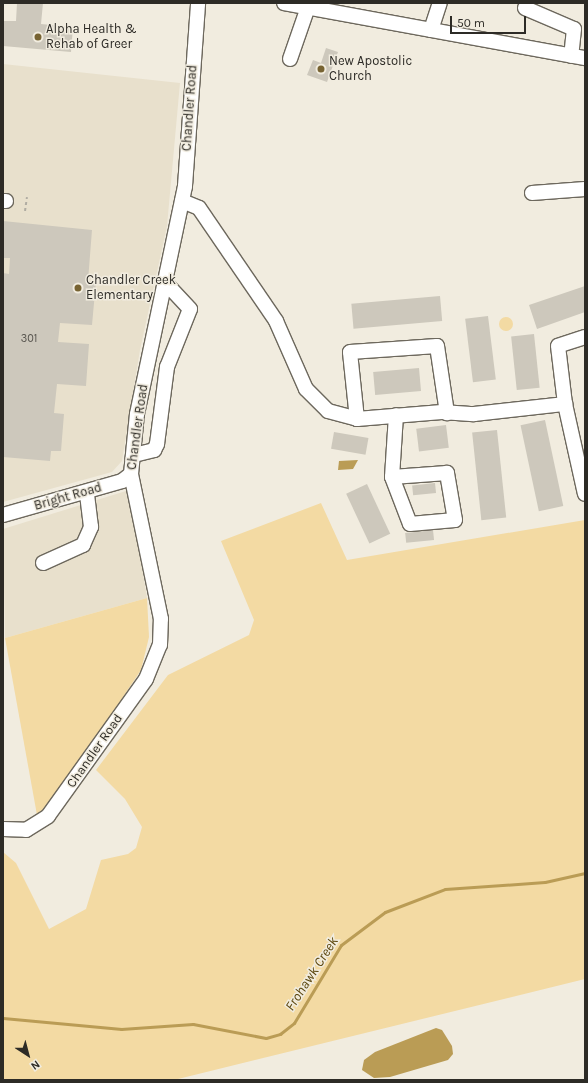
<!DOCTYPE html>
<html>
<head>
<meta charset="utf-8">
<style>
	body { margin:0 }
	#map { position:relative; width:588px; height:1083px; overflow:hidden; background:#f1ecdf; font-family:Karla,sans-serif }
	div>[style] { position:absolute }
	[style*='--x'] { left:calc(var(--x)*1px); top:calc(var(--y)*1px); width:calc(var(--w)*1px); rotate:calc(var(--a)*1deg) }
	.built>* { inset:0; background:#e8e0cc }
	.green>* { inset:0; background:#f3daa3 }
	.round { border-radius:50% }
	.water>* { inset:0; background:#ba9c55 }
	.stream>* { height:3px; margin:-1.5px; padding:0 1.5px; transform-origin:1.5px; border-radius:1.5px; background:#ba9c55 }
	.building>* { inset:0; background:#cdc8bc; transform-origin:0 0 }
	.path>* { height:2px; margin-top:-1px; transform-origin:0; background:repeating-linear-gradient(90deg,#b0aca2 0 3px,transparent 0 6px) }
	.roads { filter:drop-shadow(1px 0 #6d685d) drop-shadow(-1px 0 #6d685d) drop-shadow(0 1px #6d685d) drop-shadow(0 -1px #6d685d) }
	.minor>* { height:14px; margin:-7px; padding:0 7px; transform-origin:7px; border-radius:7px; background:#fff }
	.dots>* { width:11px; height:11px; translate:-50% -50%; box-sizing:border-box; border:2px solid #f1ecdf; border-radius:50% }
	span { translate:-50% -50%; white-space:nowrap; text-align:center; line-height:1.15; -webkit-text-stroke:3px #f1ecdf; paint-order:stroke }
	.number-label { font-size:11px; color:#55524c }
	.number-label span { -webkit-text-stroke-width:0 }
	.poi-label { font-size:13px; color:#2d2b26 }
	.left { translate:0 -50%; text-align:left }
	.street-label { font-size:13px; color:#2d2b26 }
	.water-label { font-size:14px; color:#5d480f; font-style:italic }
	.frame { position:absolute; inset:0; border:4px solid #2d2b26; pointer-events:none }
	.north { position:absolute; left:8px; top:1035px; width:40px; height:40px; -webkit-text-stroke:3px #f1ecdf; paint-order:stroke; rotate:144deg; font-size:11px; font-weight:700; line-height:16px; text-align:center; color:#2d2b26 }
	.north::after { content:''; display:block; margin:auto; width:14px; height:18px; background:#2d2b26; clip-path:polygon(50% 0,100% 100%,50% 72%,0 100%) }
	.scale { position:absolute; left:450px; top:16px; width:76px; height:18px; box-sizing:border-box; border:2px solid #2d2b26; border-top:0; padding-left:5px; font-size:12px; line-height:14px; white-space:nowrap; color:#2d2b26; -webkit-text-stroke:3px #f1ecdf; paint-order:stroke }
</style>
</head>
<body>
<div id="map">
	<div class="built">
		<i style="clip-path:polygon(3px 64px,180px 83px,167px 226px,140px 350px,122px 461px,112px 472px,3px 502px)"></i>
		<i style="clip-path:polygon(126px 491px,130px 494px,147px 598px,5px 638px,3px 529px)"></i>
	</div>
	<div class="green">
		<i class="round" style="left:499px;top:317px;width:14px;height:14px"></i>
		<i style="clip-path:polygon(321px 503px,347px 560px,585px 520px,585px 979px,174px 1080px,3px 1080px,3px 852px,16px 863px,49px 929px,86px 909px,101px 860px,128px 854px,136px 848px,142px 827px,125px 799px,96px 770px,168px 675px,249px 635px,254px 620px,221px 541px)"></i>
		<i style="clip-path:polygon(147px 598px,149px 637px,141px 670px,49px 808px,37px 815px,5px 638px)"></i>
	</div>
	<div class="water">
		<i style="clip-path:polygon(358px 460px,353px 469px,338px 470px,339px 461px)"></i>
		<i style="clip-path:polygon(436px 1028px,442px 1030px,452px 1046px,453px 1054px,448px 1060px,390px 1077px,374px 1078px,362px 1070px,364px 1060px,375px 1052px)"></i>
	</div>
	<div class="stream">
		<i style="--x:3;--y:1018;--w:119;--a:5.3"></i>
		<i style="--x:121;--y:1029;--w:72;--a:-4"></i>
		<i style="--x:193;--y:1024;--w:74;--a:10.9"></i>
		<i style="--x:266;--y:1038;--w:15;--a:-16"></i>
		<i style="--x:280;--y:1034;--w:18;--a:-38"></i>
		<i style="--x:294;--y:1023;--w:91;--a:-58.9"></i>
		<i style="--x:341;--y:945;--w:55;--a:-36.9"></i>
		<i style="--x:385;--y:912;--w:64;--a:-21"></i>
		<i style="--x:445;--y:889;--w:100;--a:-4"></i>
		<i style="--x:545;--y:882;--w:41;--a:-12.7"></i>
	</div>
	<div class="building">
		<i style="clip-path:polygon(17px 3px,43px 3px,41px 24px,73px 27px,71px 52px,3px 46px,3px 21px,16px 21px)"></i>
		<i style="clip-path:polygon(326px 48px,338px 52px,327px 82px,307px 75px,313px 60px,321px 63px)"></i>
		<i style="clip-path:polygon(3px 221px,92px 230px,88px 281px,96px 281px,92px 325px,60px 323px,58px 342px,89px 344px,86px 386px,57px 384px,54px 413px,64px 414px,61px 451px,51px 451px,50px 461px,3px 457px,3px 273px,9px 274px,10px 258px,3px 258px)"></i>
		<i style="clip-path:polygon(585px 286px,585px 312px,537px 329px,529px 305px)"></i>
		<i style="left:440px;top:296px;width:25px;height:89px;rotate:85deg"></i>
		<i style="left:488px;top:316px;width:64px;height:23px;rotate:83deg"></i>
		<i style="left:534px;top:334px;width:54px;height:23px;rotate:84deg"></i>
		<i style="left:419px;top:368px;width:23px;height:46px;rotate:85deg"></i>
		<i style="left:545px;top:420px;width:88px;height:25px;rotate:78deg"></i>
		<i style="left:446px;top:425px;width:23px;height:30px;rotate:83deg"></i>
		<i style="left:497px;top:430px;width:88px;height:25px;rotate:84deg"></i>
		<i style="left:334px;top:432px;width:35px;height:17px;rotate:10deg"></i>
		<i style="left:435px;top:483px;width:10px;height:23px;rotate:84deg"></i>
		<i style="left:367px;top:484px;width:55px;height:23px;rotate:65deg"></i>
		<i style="left:433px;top:530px;width:10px;height:28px;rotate:84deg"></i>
	</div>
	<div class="path">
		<i style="--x:25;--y:211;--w:14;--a:-82"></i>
	</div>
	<div class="roads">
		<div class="minor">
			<i style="--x:284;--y:3;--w:306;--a:10.4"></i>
			<i style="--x:525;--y:8;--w:53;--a:23.2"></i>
			<i style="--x:574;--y:29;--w:27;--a:96"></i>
			<i style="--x:431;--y:30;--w:28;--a:-72"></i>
			<i style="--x:290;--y:59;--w:55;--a:-70.9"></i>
			<i style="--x:532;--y:193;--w:53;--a:-4.3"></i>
			<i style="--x:3;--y:201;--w:3;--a:0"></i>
			<i style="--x:182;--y:201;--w:18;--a:22"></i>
			<i style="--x:199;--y:208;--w:137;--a:55.7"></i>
			<i style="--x:276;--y:321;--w:74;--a:66.2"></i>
			<i style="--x:306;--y:389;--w:31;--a:45"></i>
			<i style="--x:328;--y:411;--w:30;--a:15"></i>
			<i style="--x:357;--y:419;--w:85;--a:-4.7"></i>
			<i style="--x:442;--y:412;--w:32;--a:4"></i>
			<i style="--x:474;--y:414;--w:92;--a:-6.3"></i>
			<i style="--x:585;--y:337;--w:28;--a:162"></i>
			<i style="--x:558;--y:346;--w:58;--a:83.1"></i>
			<i style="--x:565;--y:404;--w:92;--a:77.5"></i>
			<i style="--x:357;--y:419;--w:67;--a:-96"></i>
			<i style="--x:350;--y:352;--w:87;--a:-3.9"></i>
			<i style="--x:437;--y:346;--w:68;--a:81.5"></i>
			<i style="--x:134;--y:455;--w:21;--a:-14"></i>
			<i style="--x:154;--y:450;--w:7;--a:-63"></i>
			<i style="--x:157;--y:444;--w:78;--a:-82.6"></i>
			<i style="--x:167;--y:367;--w:62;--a:-68.4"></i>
			<i style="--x:190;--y:309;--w:35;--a:-133"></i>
			<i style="--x:392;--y:477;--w:50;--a:69"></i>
			<i style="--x:410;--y:524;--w:45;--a:-5.1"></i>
			<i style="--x:455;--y:520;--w:48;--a:-99.7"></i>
			<i style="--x:447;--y:473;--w:55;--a:175.8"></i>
			<i style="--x:392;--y:477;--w:62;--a:-86.3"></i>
			<i style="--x:3;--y:515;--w:124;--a:-15.9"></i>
			<i style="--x:122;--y:481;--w:11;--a:-38"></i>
			<i style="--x:43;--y:563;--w:44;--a:-24.2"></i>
			<i style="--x:83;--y:545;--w:20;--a:-66"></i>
			<i style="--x:91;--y:527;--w:35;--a:-97"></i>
			<i style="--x:3;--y:829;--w:23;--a:2"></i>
			<i style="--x:26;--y:830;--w:26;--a:-32"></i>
			<i style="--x:48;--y:816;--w:168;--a:-54.4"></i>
			<i style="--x:146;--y:679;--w:37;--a:-68"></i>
			<i style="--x:160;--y:645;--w:26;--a:-88"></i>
			<i style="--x:161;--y:619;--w:148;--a:-101.7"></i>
			<i style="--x:131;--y:474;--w:60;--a:-84.3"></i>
			<i style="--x:137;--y:414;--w:233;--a:-78.1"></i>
			<i style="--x:185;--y:186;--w:183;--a:-85.9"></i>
		</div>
	</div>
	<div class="dots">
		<i style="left:38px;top:37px;background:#776332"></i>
		<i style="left:321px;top:69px;background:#776332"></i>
		<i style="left:78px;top:288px;background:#776332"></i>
	</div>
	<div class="number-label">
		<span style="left:29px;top:339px">301</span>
	</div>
	<div class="poi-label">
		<span class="left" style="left:46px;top:37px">Alpha Health &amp;<br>Rehab of Greer</span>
		<span class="left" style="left:329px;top:69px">New Apostolic<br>Church</span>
		<span class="left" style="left:86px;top:288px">Chandler Creek<br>Elementary</span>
	</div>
	<div class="street-label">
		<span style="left:190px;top:108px;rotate:-86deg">Chandler Road</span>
		<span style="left:138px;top:427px;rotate:-82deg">Chandler Road</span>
		<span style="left:68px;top:497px;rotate:-16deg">Bright Road</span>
		<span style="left:95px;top:751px;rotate:-55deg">Chandler Road</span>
	</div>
	<div class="water-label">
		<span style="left:312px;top:974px;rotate:-57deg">Frohawk Creek</span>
	</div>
	<div class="frame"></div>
	<div class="north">N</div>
	<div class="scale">50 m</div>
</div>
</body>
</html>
